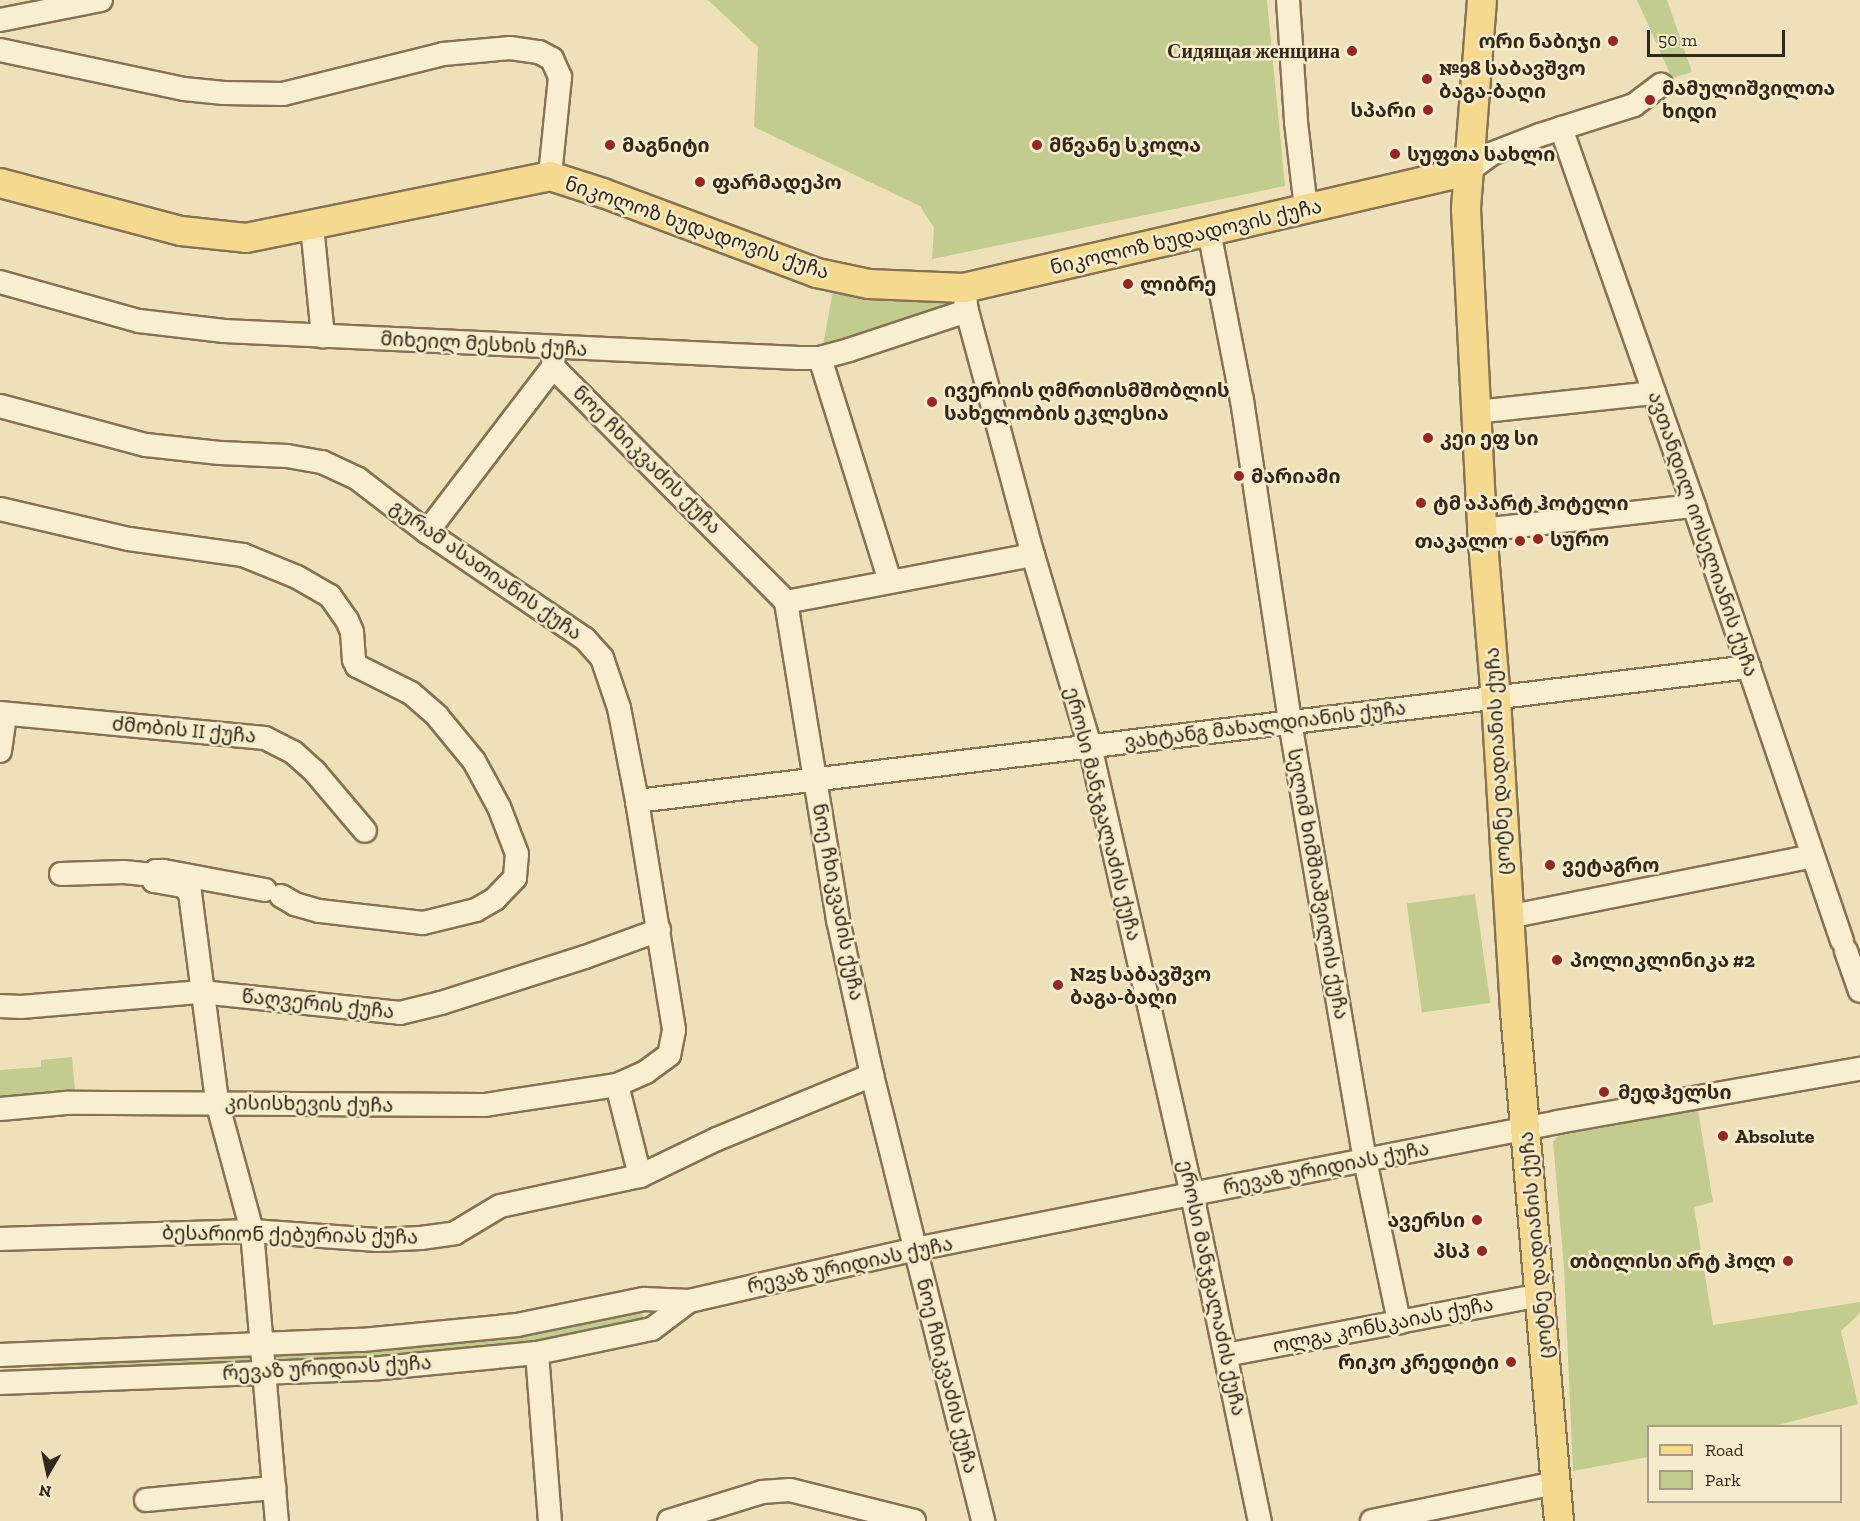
<!DOCTYPE html>
<html>
<head>
<meta charset="utf-8">
<style>
  body { margin:0 }
  #map { position:relative; width:1860px; height:1521px; overflow:hidden; background:#eee1ba; font-family:"Zilla Slab","Noto Sans Georgian",serif }
  div>[style] { position:absolute }
  [style*='--x'] { left:calc(var(--x)*1px); top:calc(var(--y)*1px); width:calc(var(--w)*1px); rotate:calc(var(--a)*1deg) }
  .green>* { inset:0; background:#c2cc8f; transform-origin:0 0 }
  .roads { filter:drop-shadow(2px 0 #857154) drop-shadow(-2px 0 #857154) drop-shadow(0 2px #857154) drop-shadow(0 -2px #857154) }
  .minor>* { height:22px; margin:-11px; padding:0 11px; transform-origin:11px; border-radius:11px; background:#f9eecd }
  .major>* { height:28px; margin:-14px; padding:0 14px; transform-origin:14px; border-radius:14px; background:#f4d98f }
  .dots>* { width:16px; height:16px; translate:-50% -50%; box-sizing:border-box; border:3px solid #f6ebca; border-radius:50% }
  span { translate:-50% -50%; white-space:nowrap; text-align:center; line-height:1.15; -webkit-text-stroke:5px #f6ebca; paint-order:stroke }
  .poi-label { font-size:20px; color:#34281a; font-weight:700 }
  .right { translate:-100% -50%; text-align:right }
  .left { translate:0 -50%; text-align:left }
  .street-label { font-size:20px; color:#34281a }
  .legend { position:absolute; left:1647px; top:1425px; width:195px; height:78px; box-sizing:border-box; background:#f6ebca; border:2px solid #a89d84; margin:0; padding:8px 10px; list-style:none; font-size:18px; color:#34281a }
  .legend li { display:flex; align-items:center; gap:12px; height:30px }
  .legend b { width:30px; border:2px solid #a89d84 }
  .north { position:absolute; left:18px; top:1443px; width:60px; height:60px; -webkit-text-stroke:4px #f6ebca; paint-order:stroke; rotate:189deg; font-size:16px; font-weight:700; line-height:24px; text-align:center; color:#34281a }
  .north::after { content:''; display:block; margin:auto; width:21px; height:27px; background:#34281a; clip-path:polygon(50% 0,100% 100%,50% 72%,0 100%) }
  .scale { position:absolute; left:1647px; top:30px; width:138px; height:27px; box-sizing:border-box; border:3px solid #34281a; border-top:0; padding-left:8px; font-size:18px; line-height:21px; white-space:nowrap; color:#34281a; -webkit-text-stroke:4px #f6ebca; paint-order:stroke }
</style>
</head>
<body>
<div id="map">
  <div class="green">
    <div style="clip-path:polygon(708px 0,1267px 0,1285px 186px,932px 259px,934px 228px,920px 206px,754px 127px,758px 47px)"></div>
    <div style="clip-path:polygon(1637px 0,1667px 0,1692px 72px,1672px 78px)"></div>
    <div style="clip-path:polygon(834px 285px,941px 293px,943px 313px,823px 345px)"></div>
    <div style="left:1475px;top:894px;width:110px;height:69px;rotate:82deg"></div>
    <div style="clip-path:polygon(72px 1057px,75px 1090px,0 1097px,0 1070px,41px 1067px,41px 1060px)"></div>
    <div style="clip-path:polygon(1698px 1110px,1713px 1202px,1694px 1207px,1713px 1325px,1860px 1302px,1860px 1313px,1841px 1331px,1858px 1404px,1774px 1426px,1648px 1426px,1648px 1457px,1573px 1471px,1564px 1267px,1553px 1142px,1558px 1136px)"></div>
    <div style="clip-path:polygon(641px 1306px,645px 1325px,523px 1348px,270px 1366px,269px 1350px)"></div>
    <div style="left:257px;top:1352px;width:15px;height:257px;rotate:86deg"></div>
  </div>
  <div class="roads">
    <div class="minor">
      <div style="--x:1288;--y:0;--w:122;--a:86.2"></div>
      <div style="--x:1296;--y:122;--w:88;--a:83.4"></div>
      <div style="--x:0;--y:20;--w:103;--a:-11.2"></div>
      <div style="--x:0;--y:50;--w:188;--a:12"></div>
      <div style="--x:184;--y:89;--w:40;--a:5.7"></div>
      <div style="--x:224;--y:93;--w:59;--a:1"></div>
      <div style="--x:283;--y:94;--w:165;--a:-14"></div>
      <div style="--x:443;--y:54;--w:67;--a:-5.1"></div>
      <div style="--x:510;--y:48;--w:29;--a:8"></div>
      <div style="--x:539;--y:52;--w:15;--a:28"></div>
      <div style="--x:552;--y:59;--w:20;--a:66"></div>
      <div style="--x:560;--y:77;--w:100;--a:95.8"></div>
      <div style="--x:1561;--y:128;--w:401;--a:70.6"></div>
      <div style="--x:1694;--y:506;--w:459;--a:71.2"></div>
      <div style="--x:1468;--y:171;--w:29;--a:-36"></div>
      <div style="--x:1491;--y:154;--w:53;--a:-21.2"></div>
      <div style="--x:1540;--y:135;--w:99;--a:-17.7"></div>
      <div style="--x:1634;--y:105;--w:34;--a:-37"></div>
      <div style="--x:312;--y:226;--w:111;--a:84.3"></div>
      <div style="--x:1209;--y:231;--w:172;--a:79"></div>
      <div style="--x:1242;--y:400;--w:326;--a:81.5"></div>
      <div style="--x:1290;--y:722;--w:444;--a:80.3"></div>
      <div style="--x:1365;--y:1160;--w:166;--a:78.1"></div>
      <div style="--x:0;--y:282;--w:144;--a:15.7"></div>
      <div style="--x:139;--y:321;--w:86;--a:6.7"></div>
      <div style="--x:224;--y:331;--w:576;--a:2.69"></div>
      <div style="--x:799;--y:358;--w:21;--a:0"></div>
      <div style="--x:820;--y:358;--w:30;--a:-15"></div>
      <div style="--x:849;--y:350;--w:124;--a:-18.3"></div>
      <div style="--x:964;--y:288;--w:23;--a:83"></div>
      <div style="--x:967;--y:311;--w:253;--a:74.9"></div>
      <div style="--x:1033;--y:555;--w:199;--a:73.4"></div>
      <div style="--x:1090;--y:746;--w:459;--a:77.2"></div>
      <div style="--x:1192;--y:1194;--w:334;--a:78.3"></div>
      <div style="--x:820;--y:358;--w:234;--a:72.6"></div>
      <div style="--x:553;--y:367;--w:331;--a:45.2"></div>
      <div style="--x:786;--y:602;--w:322;--a:80.7"></div>
      <div style="--x:838;--y:920;--w:159;--a:77.6"></div>
      <div style="--x:872;--y:1075;--w:460;--a:76"></div>
      <div style="--x:0;--y:406;--w:151;--a:15"></div>
      <div style="--x:146;--y:445;--w:74;--a:6.2"></div>
      <div style="--x:220;--y:453;--w:67;--a:2.6"></div>
      <div style="--x:287;--y:456;--w:36;--a:10"></div>
      <div style="--x:322;--y:462;--w:40;--a:25"></div>
      <div style="--x:358;--y:479;--w:87;--a:37.5"></div>
      <div style="--x:427;--y:532;--w:191;--a:34.1"></div>
      <div style="--x:585;--y:639;--w:25;--a:48"></div>
      <div style="--x:602;--y:658;--w:53;--a:71.2"></div>
      <div style="--x:619;--y:708;--w:95;--a:79"></div>
      <div style="--x:637;--y:801;--w:232;--a:80.8"></div>
      <div style="--x:674;--y:1030;--w:25;--a:101"></div>
      <div style="--x:669;--y:1055;--w:29;--a:144"></div>
      <div style="--x:646;--y:1072;--w:32;--a:156"></div>
      <div style="--x:617;--y:1085;--w:134;--a:171.4"></div>
      <div style="--x:484;--y:1105;--w:418;--a:-179.7"></div>
      <div style="--x:66;--y:1103;--w:66;--a:174.8"></div>
      <div style="--x:1476;--y:412;--w:179;--a:-6.1"></div>
      <div style="--x:0;--y:509;--w:132;--a:13.1"></div>
      <div style="--x:129;--y:539;--w:115;--a:8"></div>
      <div style="--x:243;--y:555;--w:58;--a:22.2"></div>
      <div style="--x:297;--y:577;--w:38;--a:30"></div>
      <div style="--x:330;--y:596;--w:29;--a:55"></div>
      <div style="--x:347;--y:620;--w:13;--a:67"></div>
      <div style="--x:352;--y:632;--w:28;--a:86"></div>
      <div style="--x:354;--y:660;--w:7;--a:63"></div>
      <div style="--x:357;--y:666;--w:60;--a:26.6"></div>
      <div style="--x:411;--y:693;--w:35;--a:41"></div>
      <div style="--x:437;--y:716;--w:58;--a:50.6"></div>
      <div style="--x:474;--y:761;--w:52;--a:61.5"></div>
      <div style="--x:499;--y:807;--w:50;--a:69"></div>
      <div style="--x:517;--y:854;--w:24;--a:95"></div>
      <div style="--x:515;--y:878;--w:29;--a:134"></div>
      <div style="--x:495;--y:899;--w:22;--a:150"></div>
      <div style="--x:476;--y:910;--w:55;--a:166.2"></div>
      <div style="--x:423;--y:923;--w:105;--a:-173.4"></div>
      <div style="--x:319;--y:911;--w:25;--a:-164"></div>
      <div style="--x:295;--y:904;--w:16;--a:-150"></div>
      <div style="--x:1482;--y:530;--w:213;--a:-6.5"></div>
      <div style="--x:427;--y:532;--w:208;--a:-52.6"></div>
      <div style="--x:553;--y:367;--w:15;--a:-86"></div>
      <div style="--x:786;--y:602;--w:251;--a:-10.8"></div>
      <div style="--x:0;--y:713;--w:266;--a:5.4"></div>
      <div style="--x:265;--y:738;--w:31;--a:27"></div>
      <div style="--x:293;--y:752;--w:30;--a:42"></div>
      <div style="--x:315;--y:772;--w:77;--a:49.7"></div>
      <div style="--x:0;--y:751;--w:37;--a:-82"></div>
      <div style="--x:637;--y:801;--w:1120;--a:-6.87"></div>
      <div style="--x:61;--y:874;--w:63;--a:-1.8"></div>
      <div style="--x:124;--y:872;--w:29;--a:6"></div>
      <div style="--x:265;--y:890;--w:104;--a:-169.4"></div>
      <div style="--x:163;--y:871;--w:7;--a:180"></div>
      <div style="--x:156;--y:871;--w:5;--a:127"></div>
      <div style="--x:153;--y:875;--w:6;--a:81"></div>
      <div style="--x:154;--y:881;--w:29;--a:10"></div>
      <div style="--x:183;--y:886;--w:10;--a:45"></div>
      <div style="--x:190;--y:893;--w:211;--a:82.6"></div>
      <div style="--x:217;--y:1102;--w:134;--a:74.8"></div>
      <div style="--x:252;--y:1231;--w:291;--a:85.1"></div>
      <div style="--x:1508;--y:917;--w:310;--a:-11.3"></div>
      <div style="--x:1846;--y:951;--w:42;--a:70.7"></div>
      <div style="--x:0;--y:1006;--w:21;--a:3"></div>
      <div style="--x:21;--y:1007;--w:181;--a:-4.8"></div>
      <div style="--x:201;--y:992;--w:200;--a:6"></div>
      <div style="--x:400;--y:1013;--w:42;--a:-13.7"></div>
      <div style="--x:441;--y:1003;--w:151;--a:-17.7"></div>
      <div style="--x:585;--y:957;--w:79;--a:-20"></div>
      <div style="--x:617;--y:1085;--w:94;--a:75.8"></div>
      <div style="--x:0;--y:1239;--w:252;--a:-1.8"></div>
      <div style="--x:252;--y:1231;--w:126;--a:4.1"></div>
      <div style="--x:378;--y:1240;--w:43;--a:-2.7"></div>
      <div style="--x:421;--y:1238;--w:34;--a:-8"></div>
      <div style="--x:455;--y:1233;--w:52;--a:-31"></div>
      <div style="--x:500;--y:1206;--w:143;--a:-12.1"></div>
      <div style="--x:640;--y:1176;--w:85;--a:-25.7"></div>
      <div style="--x:717;--y:1139;--w:168;--a:-22.4"></div>
      <div style="--x:537;--y:1353;--w:169;--a:85.6"></div>
      <div style="--x:0;--y:1355;--w:362;--a:-2.4"></div>
      <div style="--x:362;--y:1340;--w:156;--a:-5.5"></div>
      <div style="--x:517;--y:1325;--w:130;--a:-11.6"></div>
      <div style="--x:644;--y:1299;--w:45;--a:2.5"></div>
      <div style="--x:689;--y:1301;--w:233;--a:-12.9"></div>
      <div style="--x:916;--y:1249;--w:281;--a:-11.3"></div>
      <div style="--x:1192;--y:1194;--w:373;--a:-11.1"></div>
      <div style="--x:1558;--y:1122;--w:307;--a:-10"></div>
      <div style="--x:1226;--y:1355;--w:320;--a:-10.8"></div>
      <div style="--x:0;--y:1383;--w:371;--a:-2.2"></div>
      <div style="--x:371;--y:1369;--w:167;--a:-5.5"></div>
      <div style="--x:537;--y:1353;--w:117;--a:-11.8"></div>
      <div style="--x:652;--y:1329;--w:46;--a:-37.1"></div>
      <div style="--x:146;--y:1500;--w:129;--a:-5.4"></div>
      <div style="--x:669;--y:1521;--w:97;--a:-17.3"></div>
      <div style="--x:762;--y:1492;--w:28;--a:-4"></div>
      <div style="--x:790;--y:1490;--w:128;--a:14"></div>
      <div style="--x:1372;--y:1521;--w:187;--a:-11.7"></div>
    </div>
    <div class="major">
      <div style="--x:1482;--y:0;--w:210;--a:94.4"></div>
      <div style="--x:1466;--y:209;--w:321;--a:87.1"></div>
      <div style="--x:1482;--y:530;--w:170;--a:85.3"></div>
      <div style="--x:1496;--y:699;--w:314;--a:86.5"></div>
      <div style="--x:1515;--y:1012;--w:511;--a:85.06"></div>
      <div style="--x:0;--y:183;--w:187;--a:14.9"></div>
      <div style="--x:181;--y:231;--w:65;--a:6.1"></div>
      <div style="--x:246;--y:238;--w:310;--a:-11.5"></div>
      <div style="--x:550;--y:176;--w:56;--a:17.8"></div>
      <div style="--x:603;--y:193;--w:228;--a:20.5"></div>
      <div style="--x:817;--y:273;--w:53;--a:11.9"></div>
      <div style="--x:869;--y:284;--w:95;--a:2.4"></div>
      <div style="--x:964;--y:288;--w:517;--a:-13.07"></div>
    </div>
  </div>
  <div class="dots">
    <div style="left:1613px;top:41px;background:#962723"></div>
    <div style="left:1352px;top:51px;background:#962723"></div>
    <div style="left:1427px;top:79px;background:#962723"></div>
    <div style="left:1650px;top:100px;background:#962723"></div>
    <div style="left:1428px;top:110px;background:#962723"></div>
    <div style="left:610px;top:145px;background:#962723"></div>
    <div style="left:1037px;top:145px;background:#962723"></div>
    <div style="left:1395px;top:154px;background:#962723"></div>
    <div style="left:700px;top:182px;background:#962723"></div>
    <div style="left:1128px;top:284px;background:#962723"></div>
    <div style="left:932px;top:402px;background:#962723"></div>
    <div style="left:1428px;top:438px;background:#962723"></div>
    <div style="left:1239px;top:476px;background:#962723"></div>
    <div style="left:1421px;top:503px;background:#962723"></div>
    <div style="left:1538px;top:539px;background:#962723"></div>
    <div style="left:1520px;top:541px;background:#962723"></div>
    <div style="left:1550px;top:865px;background:#962723"></div>
    <div style="left:1557px;top:960px;background:#962723"></div>
    <div style="left:1058px;top:985px;background:#962723"></div>
    <div style="left:1604px;top:1092px;background:#962723"></div>
    <div style="left:1723px;top:1136px;background:#962723"></div>
    <div style="left:1477px;top:1220px;background:#962723"></div>
    <div style="left:1482px;top:1251px;background:#962723"></div>
    <div style="left:1788px;top:1261px;background:#962723"></div>
    <div style="left:1511px;top:1362px;background:#962723"></div>
  </div>
  <div class="poi-label">
    <span class="right" style="left:1601px;top:41px">ორი ნაბიჯი</span>
    <span class="right" style="left:1340px;top:51px">Сидящая женщина</span>
    <span class="left" style="left:1439px;top:80px">№98 საბავშვო<br>ბაგა-ბაღი</span>
    <span class="left" style="left:1662px;top:100px">მამულიშვილთა<br>ხიდი</span>
    <span class="right" style="left:1416px;top:110px">სპარი</span>
    <span class="left" style="left:622px;top:145px">მაგნიტი</span>
    <span class="left" style="left:1049px;top:145px">მწვანე სკოლა</span>
    <span class="left" style="left:1407px;top:154px">სუფთა სახლი</span>
    <span class="left" style="left:712px;top:182px">ფარმადეპო</span>
    <span class="left" style="left:1140px;top:284px">ლიბრე</span>
    <span class="left" style="left:944px;top:402px">ივერიის ღმრთისმშობლის<br>სახელობის ეკლესია</span>
    <span class="left" style="left:1440px;top:438px">კეი ეფ სი</span>
    <span class="left" style="left:1251px;top:476px">მარიამი</span>
    <span class="left" style="left:1433px;top:503px">ტმ აპარტ ჰოტელი</span>
    <span class="left" style="left:1550px;top:539px">სურო</span>
    <span class="right" style="left:1508px;top:541px">თაკალო</span>
    <span class="left" style="left:1562px;top:865px">ვეტაგრო</span>
    <span class="left" style="left:1570px;top:960px">პოლიკლინიკა #2</span>
    <span class="left" style="left:1070px;top:986px">N25 საბავშვო<br>ბაგა-ბაღი</span>
    <span class="left" style="left:1618px;top:1092px">მედჰელსი</span>
    <span class="left" style="left:1735px;top:1136px">Absolute</span>
    <span class="right" style="left:1465px;top:1220px">ავერსი</span>
    <span class="right" style="left:1470px;top:1251px">პსპ</span>
    <span class="right" style="left:1776px;top:1261px">თბილისი არტ ჰოლ</span>
    <span class="right" style="left:1499px;top:1362px">რიკო კრედიტი</span>
  </div>
  <div class="street-label">
    <span style="left:697px;top:228px;rotate:19deg">ნიკოლოზ ხუდადოვის ქუჩა</span>
    <span style="left:1186px;top:237px;rotate:-13deg">ნიკოლოზ ხუდადოვის ქუჩა</span>
    <span style="left:484px;top:344px;rotate:3deg">მიხეილ მესხის ქუჩა</span>
    <span style="left:647px;top:460px;rotate:45deg">ნოე ჩხიკვაძის ქუჩა</span>
    <span style="left:1703px;top:534px;rotate:71deg">ავთანდილ იოსელიანის ქუჩა</span>
    <span style="left:486px;top:570px;rotate:35deg">გურამ ასათიანის ქუჩა</span>
    <span style="left:1265px;top:725px;rotate:-7deg">ვახტანგ მახალდიანის ქუჩა</span>
    <span style="left:184px;top:730px;rotate:5deg">ძმობის II ქუჩა</span>
    <span style="left:1498px;top:761px;rotate:-93deg">ცოტნე დადიანის ქუჩა</span>
    <span style="left:1103px;top:814px;rotate:76deg">ეროსი მანჯგალაძის ქუჩა</span>
    <span style="left:1318px;top:884px;rotate:80deg">სელიმ ხიმშიაშვილის ქუჩა</span>
    <span style="left:838px;top:902px;rotate:79deg">ნოე ჩხიკვაძის ქუჩა</span>
    <span style="left:318px;top:1004px;rotate:6deg">წაღვერის ქუჩა</span>
    <span style="left:309px;top:1104px;rotate:1deg">კისისხევის ქუჩა</span>
    <span style="left:1326px;top:1168px;rotate:-11deg">რევაზ ურიდიას ქუჩა</span>
    <span style="left:290px;top:1235px;rotate:1deg">ბესარიონ ქებურიას ქუჩა</span>
    <span style="left:1536px;top:1245px;rotate:-95deg">ცოტნე დადიანის ქუჩა</span>
    <span style="left:850px;top:1265px;rotate:-12deg">რევაზ ურიდიას ქუჩა</span>
    <span style="left:1212px;top:1288px;rotate:78deg">ეროსი მანჯგალაძის ქუჩა</span>
    <span style="left:1383px;top:1325px;rotate:-11deg">ოლგა კონსკაიას ქუჩა</span>
    <span style="left:327px;top:1368px;rotate:-3deg">რევაზ ურიდიას ქუჩა</span>
    <span style="left:947px;top:1376px;rotate:76deg">ნოე ჩხიკვაძის ქუჩა</span>
  </div>
  <ul class="legend">
  <li><b style="height:8px;background:#f4d98f"></b>Road</li>
  <li><b style="height:16px;background:#c2cc8f"></b>Park</li>
  </ul>
  <div class="north">N</div>
  <div class="scale">50 m</div>
</div>
</body>
</html>
